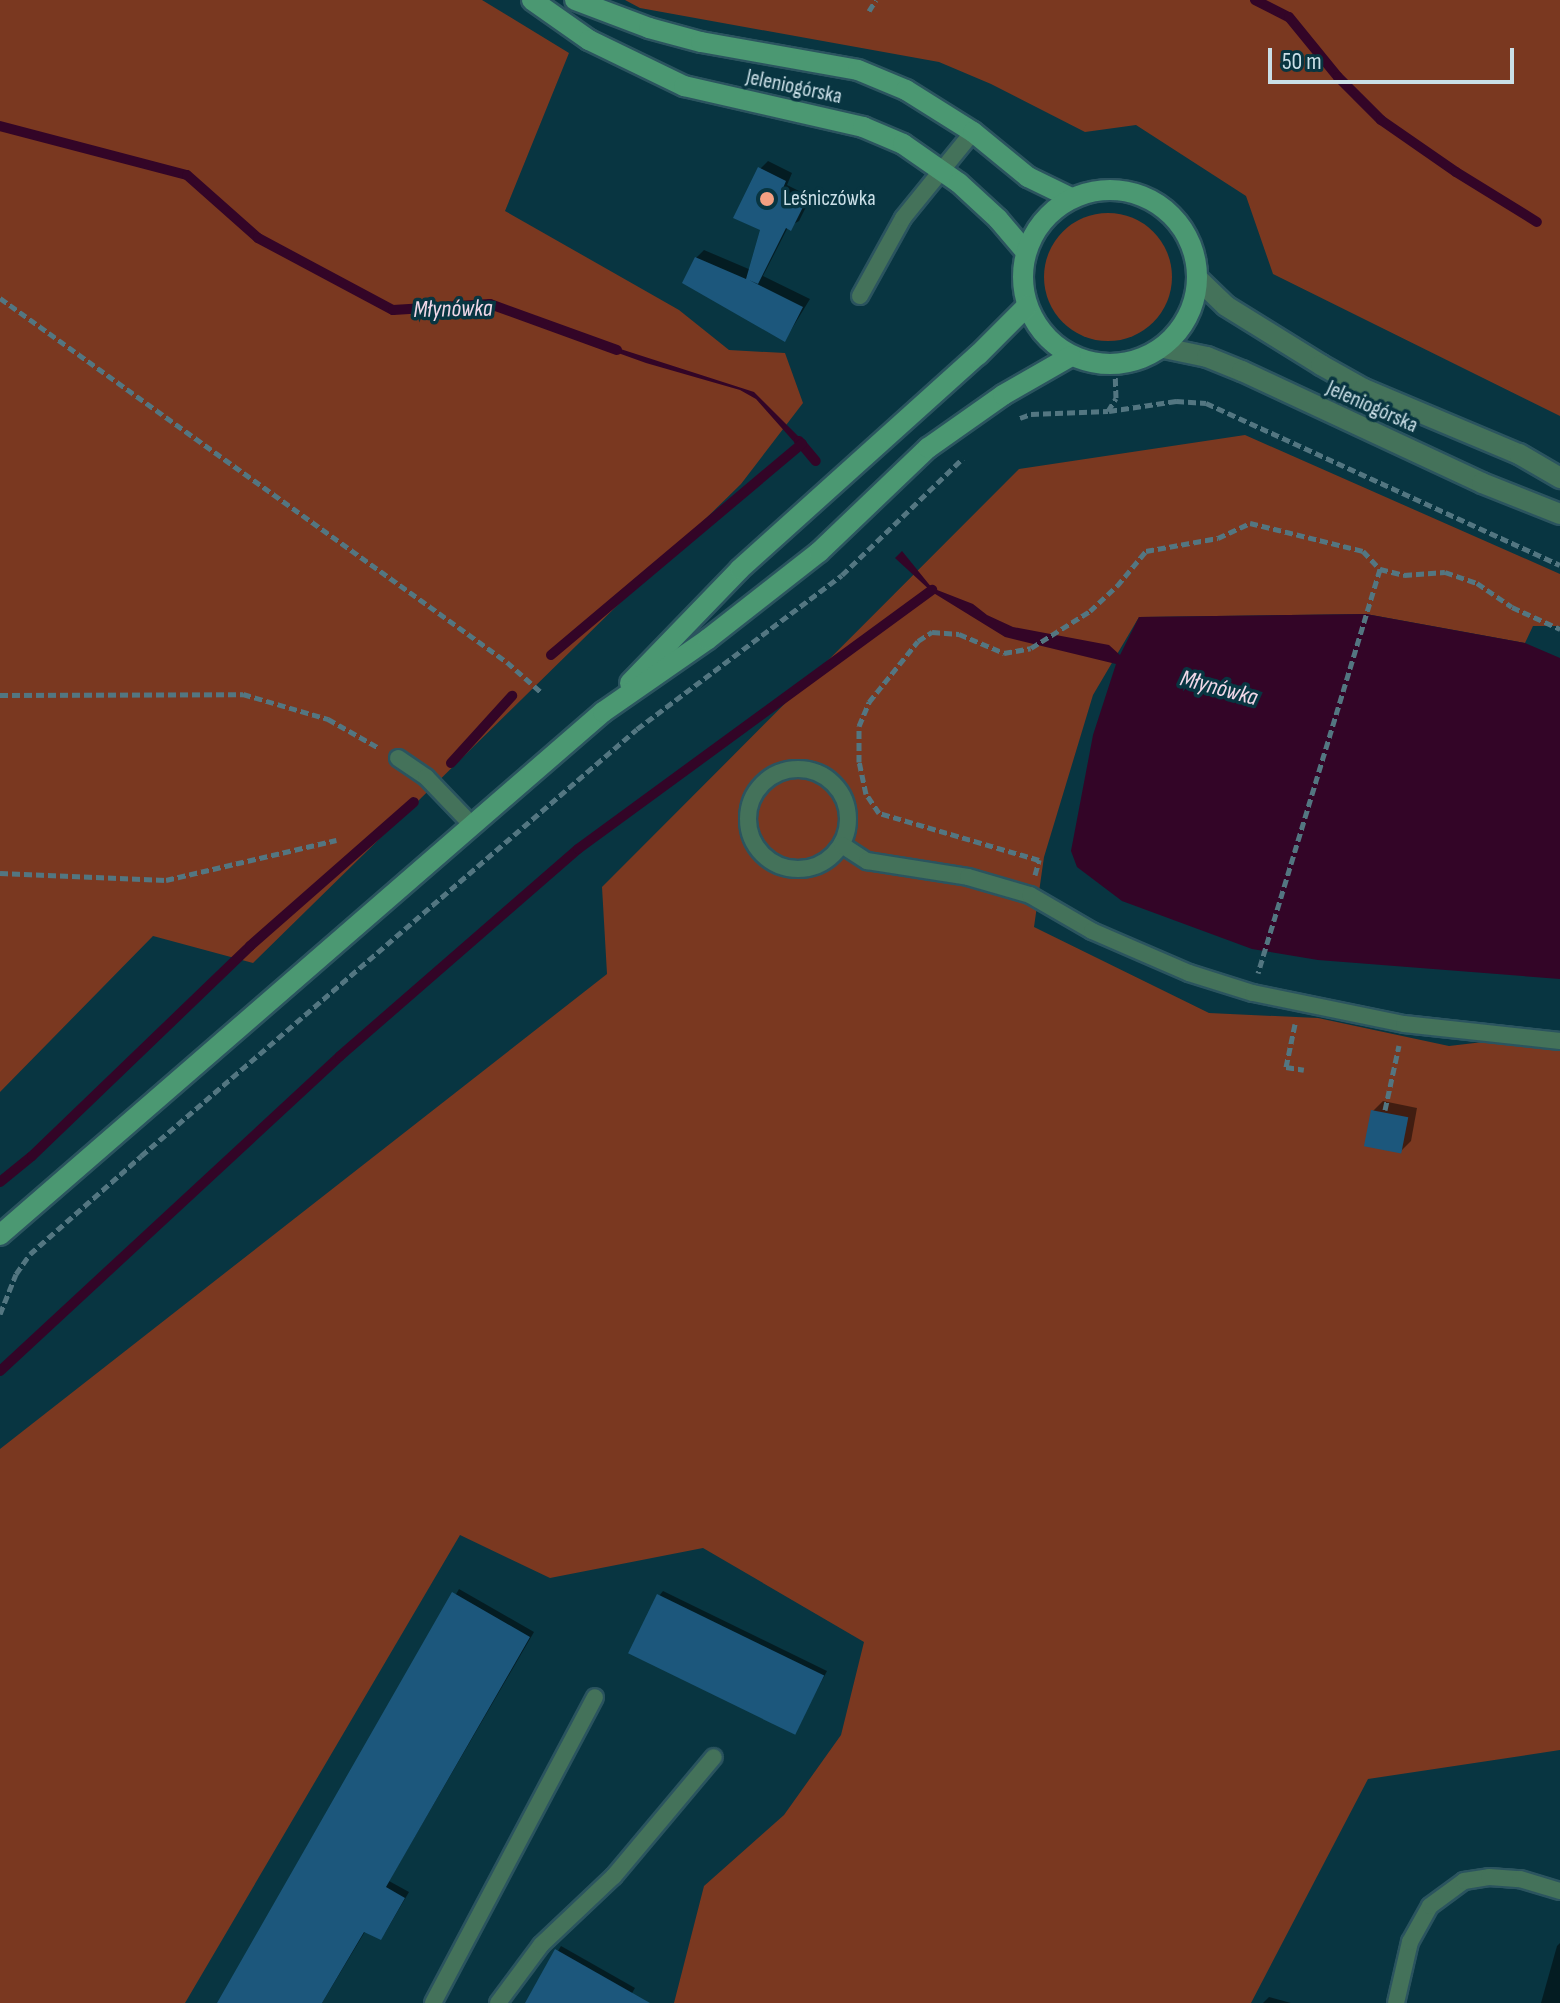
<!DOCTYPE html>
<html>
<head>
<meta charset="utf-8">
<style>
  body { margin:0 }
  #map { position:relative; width:1560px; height:2003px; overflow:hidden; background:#083541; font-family:"Sofia Sans Condensed",sans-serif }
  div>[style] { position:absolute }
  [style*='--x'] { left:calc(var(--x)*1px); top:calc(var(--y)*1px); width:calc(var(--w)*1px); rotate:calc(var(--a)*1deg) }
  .green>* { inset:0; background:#7a3820 }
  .round { border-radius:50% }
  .water>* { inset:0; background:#330527 }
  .shadow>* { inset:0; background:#0007 }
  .stream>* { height:10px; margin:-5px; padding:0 5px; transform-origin:5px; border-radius:5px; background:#330527 }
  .building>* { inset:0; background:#1c577c; transform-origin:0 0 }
  .path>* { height:5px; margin-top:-2.5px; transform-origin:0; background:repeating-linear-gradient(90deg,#537681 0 8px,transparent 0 12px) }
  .roads { filter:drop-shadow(2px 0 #2b545f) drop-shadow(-2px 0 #2b545f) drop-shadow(0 2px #2b545f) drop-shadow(0 -2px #2b545f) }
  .service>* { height:16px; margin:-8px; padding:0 8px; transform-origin:8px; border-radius:8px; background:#44725a }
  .service>.ring { margin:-8px; padding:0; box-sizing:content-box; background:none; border:16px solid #44725a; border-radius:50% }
  .tertiary>* { height:20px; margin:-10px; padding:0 10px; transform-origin:10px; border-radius:10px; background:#44725a }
  .secondary>* { height:20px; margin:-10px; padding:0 10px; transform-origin:10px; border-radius:10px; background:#4b9872 }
  .secondary>.ring { margin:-10px; padding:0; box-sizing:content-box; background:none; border:20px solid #4b9872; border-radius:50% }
  .dots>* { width:22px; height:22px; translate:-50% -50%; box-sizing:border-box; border:4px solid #083541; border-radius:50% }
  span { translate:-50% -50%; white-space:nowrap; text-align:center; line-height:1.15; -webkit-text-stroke:7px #083541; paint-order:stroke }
  .street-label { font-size:22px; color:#cadfe7 }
  .poi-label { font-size:22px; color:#cadfe7 }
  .left { translate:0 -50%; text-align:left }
  .water-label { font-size:24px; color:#f1d8e8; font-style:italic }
  .scale { position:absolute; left:1268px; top:48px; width:246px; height:36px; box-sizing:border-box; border:4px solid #cadfe7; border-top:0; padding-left:10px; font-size:24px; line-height:28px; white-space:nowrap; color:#cadfe7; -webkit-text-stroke:6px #083541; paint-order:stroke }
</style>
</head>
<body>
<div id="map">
  <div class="green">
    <div style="clip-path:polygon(0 0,482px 0,569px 53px,505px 211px,679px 310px,729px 350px,785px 353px,803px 403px,741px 484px,253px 963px,153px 936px,0 1092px)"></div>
    <div style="clip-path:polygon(625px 0,1560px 0,1560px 416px,1273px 274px,1246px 196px,1136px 125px,1085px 132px,991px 84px,939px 62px,640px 8px)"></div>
    <div class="round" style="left:1044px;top:213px;width:128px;height:128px"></div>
    <div style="clip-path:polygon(1245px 435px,1560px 574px,1560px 626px,1533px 626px,1525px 643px,1366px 614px,1139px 617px,1093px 695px,1044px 857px,1034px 927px,1209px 1013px,1318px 1018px,1449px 1046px,1560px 1033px,1560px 1750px,1368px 1779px,1251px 2003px,674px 2003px,704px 1886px,784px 1815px,841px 1735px,864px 1642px,703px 1548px,550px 1578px,460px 1535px,185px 2003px,0 2003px,0 1449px,607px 974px,602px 887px,1019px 469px)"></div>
  </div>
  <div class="water">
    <div style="clip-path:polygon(608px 345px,754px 392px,809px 447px,803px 452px,756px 399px,740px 390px,646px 363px,607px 349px)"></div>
    <div style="clip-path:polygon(902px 551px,932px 588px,973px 604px,987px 615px,1013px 627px,1109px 645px,1120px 655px,1139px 617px,1366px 614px,1525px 643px,1560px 658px,1560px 979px,1318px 960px,1252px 949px,1122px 901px,1077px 867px,1071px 851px,1093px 735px,1116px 664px,1005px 637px,932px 592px,895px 558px)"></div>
  </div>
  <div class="shadow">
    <div style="clip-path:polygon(768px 161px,792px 173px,787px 185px,811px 197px,799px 221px,788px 227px,763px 276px,810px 299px,785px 340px,696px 258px,704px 250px,751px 270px,762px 229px,760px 169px)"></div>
    <div style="clip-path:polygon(1383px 1101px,1417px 1108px,1411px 1141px,1401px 1151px,1373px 1111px)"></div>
    <div style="clip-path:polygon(459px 1589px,534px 1632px,389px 1881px,409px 1892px,385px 1933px,380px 1938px,366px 1930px,322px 2003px,220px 2003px)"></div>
    <div style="clip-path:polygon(663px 1591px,827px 1671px,795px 1732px,659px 1596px)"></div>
    <div style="clip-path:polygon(1560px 1943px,1560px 2003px,1541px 2003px,1557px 1946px)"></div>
    <div style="clip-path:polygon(561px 1946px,635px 1988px,626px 2003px,527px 2003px)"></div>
    <div style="clip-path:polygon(1269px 1997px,1291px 2003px,1263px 2003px)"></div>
  </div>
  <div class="stream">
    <div style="--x:1255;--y:0;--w:38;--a:27"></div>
    <div style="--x:1289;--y:17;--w:77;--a:50.8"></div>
    <div style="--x:1338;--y:77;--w:61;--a:45"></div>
    <div style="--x:1381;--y:120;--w:91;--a:34.7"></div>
    <div style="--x:1456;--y:172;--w:95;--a:31.7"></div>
    <div style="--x:0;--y:126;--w:193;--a:14.7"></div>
    <div style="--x:187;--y:175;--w:95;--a:41.6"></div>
    <div style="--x:258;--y:238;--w:153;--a:28.1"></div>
    <div style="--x:393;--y:310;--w:97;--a:-3.5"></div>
    <div style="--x:490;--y:304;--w:135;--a:19.9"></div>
    <div style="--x:799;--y:441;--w:26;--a:50"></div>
    <div style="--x:551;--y:655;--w:328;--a:-40.1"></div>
    <div style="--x:451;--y:763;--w:91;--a:-47.7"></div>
    <div style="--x:0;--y:1182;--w:41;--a:-39.1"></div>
    <div style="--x:32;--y:1156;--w:303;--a:-43.9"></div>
    <div style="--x:250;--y:946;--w:218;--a:-41.3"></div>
    <div style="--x:0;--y:1371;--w:463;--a:-42.8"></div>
    <div style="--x:340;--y:1056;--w:315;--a:-41"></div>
    <div style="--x:578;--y:849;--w:439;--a:-36.2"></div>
  </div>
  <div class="building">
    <div style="clip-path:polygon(758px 167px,786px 181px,781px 193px,804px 205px,791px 231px,786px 228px,758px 284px,749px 280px,803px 307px,785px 342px,682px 283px,695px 257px,746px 279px,760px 230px,733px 218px)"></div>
    <div style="left:1371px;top:1110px;width:38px;height:37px;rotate:11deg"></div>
    <div style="clip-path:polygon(452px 1592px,530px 1637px,386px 1887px,405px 1898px,381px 1940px,364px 1932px,322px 2003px,217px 2003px)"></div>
    <div style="left:657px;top:1594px;width:186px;height:66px;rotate:26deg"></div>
    <div style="clip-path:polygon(555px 1949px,650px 2003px,525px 2003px)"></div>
  </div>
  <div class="path">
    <div style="--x:869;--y:11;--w:13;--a:-58"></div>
    <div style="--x:0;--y:298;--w:624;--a:35.68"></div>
    <div style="--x:507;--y:662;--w:47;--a:41.5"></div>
    <div style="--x:1109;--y:411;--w:68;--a:-8.5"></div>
    <div style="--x:1176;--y:401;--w:30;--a:4"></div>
    <div style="--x:1206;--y:403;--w:389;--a:24.6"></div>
    <div style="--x:1020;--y:418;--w:12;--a:-20"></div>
    <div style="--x:1031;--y:414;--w:77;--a:-2.2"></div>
    <div style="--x:1108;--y:411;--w:15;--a:-58"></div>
    <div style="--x:1116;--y:398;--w:33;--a:-92"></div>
    <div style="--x:1380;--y:569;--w:25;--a:14"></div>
    <div style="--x:1404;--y:575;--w:41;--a:-4.2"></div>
    <div style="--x:1445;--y:572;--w:34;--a:19"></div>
    <div style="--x:1477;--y:583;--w:42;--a:34.4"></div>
    <div style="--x:1512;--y:607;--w:53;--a:24.6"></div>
    <div style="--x:0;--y:695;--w:243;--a:-0.2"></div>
    <div style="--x:243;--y:694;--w:89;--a:16.4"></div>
    <div style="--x:328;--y:719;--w:59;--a:29.6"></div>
    <div style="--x:0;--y:873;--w:166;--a:2.4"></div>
    <div style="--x:166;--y:880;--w:175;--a:-13.2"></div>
    <div style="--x:1035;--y:875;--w:16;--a:-75"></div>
    <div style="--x:1039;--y:860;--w:167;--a:-163.6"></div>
    <div style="--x:879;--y:813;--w:23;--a:-124"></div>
    <div style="--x:866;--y:794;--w:33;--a:-102"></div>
    <div style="--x:859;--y:762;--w:36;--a:-90"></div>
    <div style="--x:859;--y:726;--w:26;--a:-67"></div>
    <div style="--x:869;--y:702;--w:78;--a:-51.2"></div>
    <div style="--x:918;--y:641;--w:17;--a:-33"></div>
    <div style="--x:932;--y:632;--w:27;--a:4"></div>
    <div style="--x:959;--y:634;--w:49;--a:22.9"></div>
    <div style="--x:1004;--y:653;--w:27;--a:-10"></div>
    <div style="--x:1031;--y:648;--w:70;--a:-32.1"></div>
    <div style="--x:1090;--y:611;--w:37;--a:-43"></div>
    <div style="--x:1117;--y:586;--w:45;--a:-50.4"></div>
    <div style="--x:1146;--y:551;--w:73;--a:-10.2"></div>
    <div style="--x:1218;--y:538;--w:35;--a:-25"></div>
    <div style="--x:1250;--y:523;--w:116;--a:13.9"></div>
    <div style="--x:1363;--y:551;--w:25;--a:47"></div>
    <div style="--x:1380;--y:569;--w:422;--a:106.8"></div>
    <div style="--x:1295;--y:1024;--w:44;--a:101.8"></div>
    <div style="--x:1286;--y:1067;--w:18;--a:9"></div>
    <div style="--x:1385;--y:1110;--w:66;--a:-77.8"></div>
    <div style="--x:0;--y:1314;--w:43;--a:-68.2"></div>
    <div style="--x:16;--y:1274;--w:24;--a:-55"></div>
    <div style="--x:30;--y:1254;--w:148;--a:-41.4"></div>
    <div style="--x:141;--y:1156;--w:654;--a:-40.72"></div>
    <div style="--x:637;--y:729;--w:256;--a:-36.9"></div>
    <div style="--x:842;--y:575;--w:168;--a:-44"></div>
  </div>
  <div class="roads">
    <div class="service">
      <div style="--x:860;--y:296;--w:89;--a:-61.1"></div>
      <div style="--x:903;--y:218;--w:111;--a:-50.9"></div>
      <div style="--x:398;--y:758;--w:34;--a:34"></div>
      <div style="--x:426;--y:777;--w:65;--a:46.2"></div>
      <div class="ring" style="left:748px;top:769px;width:84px;height:84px"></div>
      <div style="--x:842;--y:845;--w:30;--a:33"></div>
      <div style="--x:867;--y:861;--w:102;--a:9"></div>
      <div style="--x:968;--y:877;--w:65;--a:16.2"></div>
      <div style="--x:1030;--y:895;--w:72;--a:30.1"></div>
      <div style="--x:1092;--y:931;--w:106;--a:23.4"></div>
      <div style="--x:1189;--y:973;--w:67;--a:17.4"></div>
      <div style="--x:1253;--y:993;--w:154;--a:11.6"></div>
      <div style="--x:1404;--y:1024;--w:157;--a:6.2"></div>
      <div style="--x:433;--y:2003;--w:346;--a:-62.1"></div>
      <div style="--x:498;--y:2003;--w:72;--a:-53.4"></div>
      <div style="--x:541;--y:1945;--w:100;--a:-43.4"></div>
      <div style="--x:614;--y:1876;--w:155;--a:-50"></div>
      <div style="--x:1396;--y:2003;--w:63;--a:-77.1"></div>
      <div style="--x:1410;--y:1942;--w:41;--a:-60.9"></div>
      <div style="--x:1430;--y:1906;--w:42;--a:-36.3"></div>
      <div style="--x:1464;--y:1881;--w:25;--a:-9"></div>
      <div style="--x:1489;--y:1877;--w:31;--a:4"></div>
      <div style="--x:1520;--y:1879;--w:42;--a:16.7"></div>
    </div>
    <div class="tertiary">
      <div style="--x:1197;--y:278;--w:40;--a:44"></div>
      <div style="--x:1226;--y:306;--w:112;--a:31.8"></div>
      <div style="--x:1321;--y:365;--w:49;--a:29.2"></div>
      <div style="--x:1364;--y:389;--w:168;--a:22.8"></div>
      <div style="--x:1519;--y:454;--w:48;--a:30.3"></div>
      <div style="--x:1164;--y:348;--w:44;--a:11.8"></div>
      <div style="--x:1207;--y:357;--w:38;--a:22"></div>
      <div style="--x:1242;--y:371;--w:265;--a:25"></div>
      <div style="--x:1482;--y:483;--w:84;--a:21.7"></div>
    </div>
    <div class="secondary">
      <div style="--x:532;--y:0;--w:70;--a:35.1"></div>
      <div style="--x:589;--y:40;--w:106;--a:25.8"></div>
      <div style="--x:684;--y:86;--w:184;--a:12.9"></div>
      <div style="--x:863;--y:127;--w:43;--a:23"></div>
      <div style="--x:903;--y:144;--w:68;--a:34.9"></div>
      <div style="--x:959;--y:183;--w:53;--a:42.7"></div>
      <div style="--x:998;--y:219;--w:43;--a:49.7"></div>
      <div style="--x:575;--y:0;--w:79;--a:20.7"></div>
      <div style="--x:649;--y:28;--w:54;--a:15.1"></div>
      <div style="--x:701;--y:42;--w:159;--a:10.1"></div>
      <div style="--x:858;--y:70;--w:52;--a:22.6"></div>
      <div style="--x:906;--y:90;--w:79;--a:32.1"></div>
      <div style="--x:973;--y:132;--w:71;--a:39.3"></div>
      <div style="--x:1028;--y:177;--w:48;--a:26"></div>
      <div class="ring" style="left:1023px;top:190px;width:154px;height:154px"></div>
      <div style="--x:630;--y:683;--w:158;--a:-46"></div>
      <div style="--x:740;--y:569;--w:320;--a:-42"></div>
      <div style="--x:978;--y:355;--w:69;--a:-45"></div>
      <div style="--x:0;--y:1235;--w:798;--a:-40.94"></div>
      <div style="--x:603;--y:712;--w:128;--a:-34.8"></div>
      <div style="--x:708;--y:639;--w:141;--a:-38.1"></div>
      <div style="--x:819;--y:552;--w:151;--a:-43.7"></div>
      <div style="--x:928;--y:448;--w:92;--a:-35.2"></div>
      <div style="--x:1003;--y:395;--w:78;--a:-29.8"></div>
    </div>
  </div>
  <div class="dots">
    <div style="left:767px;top:199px;background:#f3a082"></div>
  </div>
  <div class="street-label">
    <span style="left:794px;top:87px;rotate:12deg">Jeleniogórska</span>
    <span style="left:1372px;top:407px;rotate:24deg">Jeleniogórska</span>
  </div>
  <div class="poi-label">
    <span class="left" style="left:783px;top:199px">Leśniczówka</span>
  </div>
  <div class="water-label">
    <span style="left:453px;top:309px;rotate:-1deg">Młynówka</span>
    <span style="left:1219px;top:688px;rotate:15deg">Młynówka</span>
  </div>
  <div class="scale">50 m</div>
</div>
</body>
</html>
